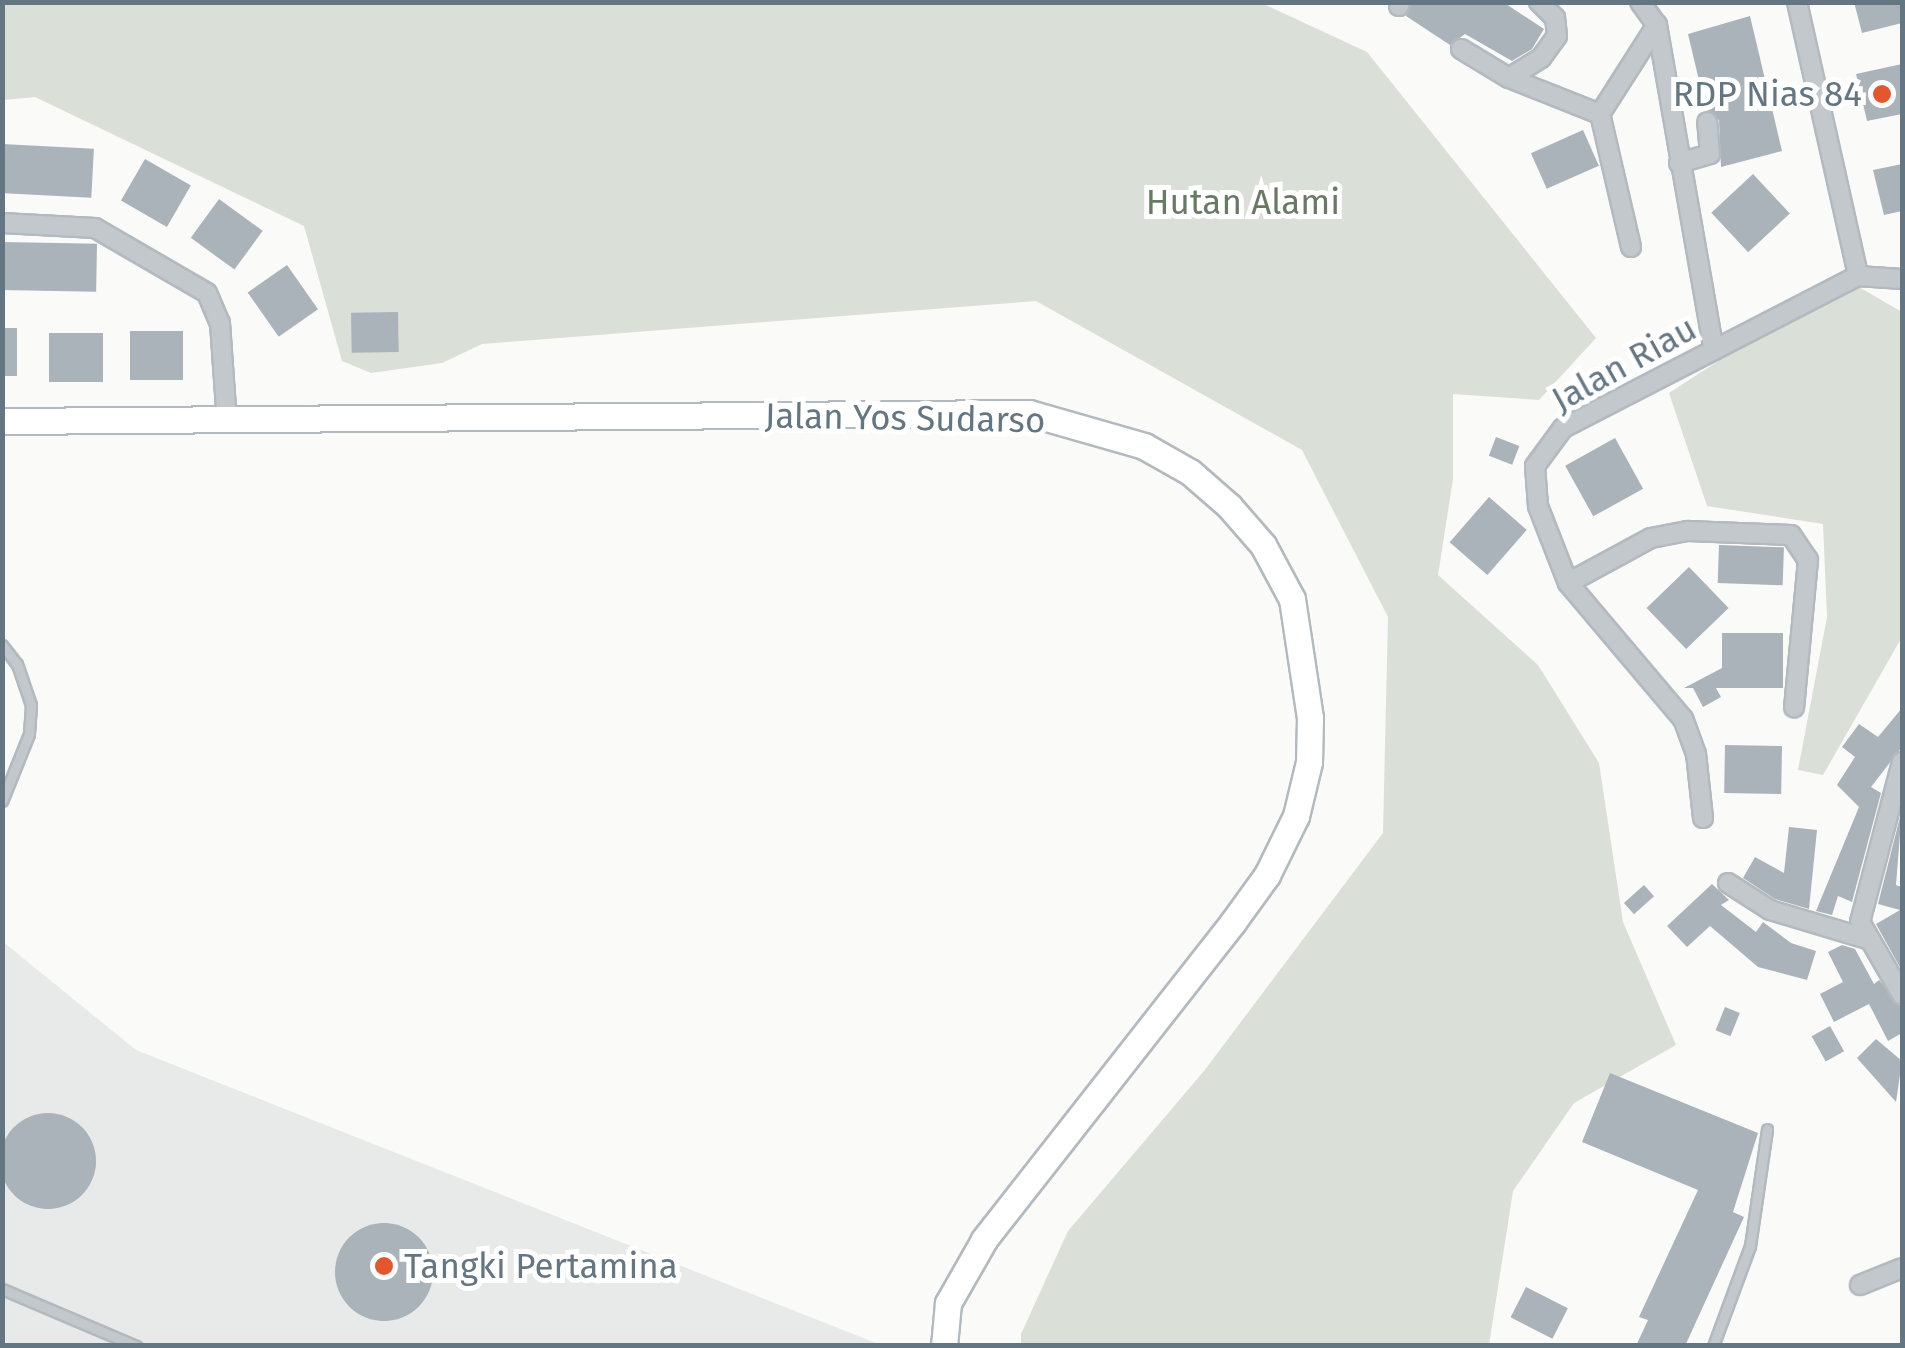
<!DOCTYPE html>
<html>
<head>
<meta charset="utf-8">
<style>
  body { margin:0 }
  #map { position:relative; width:1905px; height:1348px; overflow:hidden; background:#fafaf8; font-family:"Fira Sans",sans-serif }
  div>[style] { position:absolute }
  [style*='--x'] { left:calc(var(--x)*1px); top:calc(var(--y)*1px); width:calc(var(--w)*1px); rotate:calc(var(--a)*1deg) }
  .built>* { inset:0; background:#e8e9e9 }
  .green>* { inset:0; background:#dadfd7 }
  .building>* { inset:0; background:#aab3b9; transform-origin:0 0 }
  .round { border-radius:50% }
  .roads { filter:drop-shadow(2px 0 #b3babf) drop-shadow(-2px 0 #b3babf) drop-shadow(0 2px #b3babf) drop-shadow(0 -2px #b3babf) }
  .lane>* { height:9px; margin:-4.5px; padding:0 4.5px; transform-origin:4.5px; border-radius:4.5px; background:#c3c8cc }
  .street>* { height:18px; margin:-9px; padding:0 9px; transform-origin:9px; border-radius:9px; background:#c3c8cc }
  .secondary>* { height:25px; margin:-12.5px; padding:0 12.5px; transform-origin:12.5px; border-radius:12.5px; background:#fff }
  .dots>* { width:28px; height:28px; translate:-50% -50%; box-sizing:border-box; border:5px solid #fff; border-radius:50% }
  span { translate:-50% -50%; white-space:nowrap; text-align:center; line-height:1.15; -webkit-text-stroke:10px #fff; paint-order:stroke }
  .poi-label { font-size:35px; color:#657683 }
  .right { translate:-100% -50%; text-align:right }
  .left { translate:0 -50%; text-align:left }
  .park-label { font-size:35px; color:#687a64 }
  .street-label { font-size:35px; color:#657683 }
  .frame { position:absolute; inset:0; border:5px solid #657683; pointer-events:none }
</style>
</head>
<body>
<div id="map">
  <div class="built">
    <div style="clip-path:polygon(2px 941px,136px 1050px,881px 1345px,3px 1345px)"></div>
  </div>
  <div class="green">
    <div style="clip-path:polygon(3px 2px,1259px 2px,1367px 52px,1596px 338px,1539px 400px,1453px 394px,1453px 479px,1438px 575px,1538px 665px,1599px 763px,1623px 922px,1676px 1045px,1574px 1103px,1513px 1191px,1489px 1345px,1021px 1345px,1021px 1334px,1068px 1231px,1204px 1071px,1383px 833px,1388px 617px,1302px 450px,1036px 301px,482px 344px,442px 363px,371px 373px,342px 361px,304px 226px,35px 97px,3px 100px)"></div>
    <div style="clip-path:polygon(1845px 279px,1902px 312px,1902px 637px,1823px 775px,1798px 770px,1827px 617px,1823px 524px,1707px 506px,1669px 393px)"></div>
  </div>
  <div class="building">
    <div style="clip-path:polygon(1412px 2px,1503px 2px,1544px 29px,1532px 49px,1512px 61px,1465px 34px,1450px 45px,1406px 16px)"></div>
    <div style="clip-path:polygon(1854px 2px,1902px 2px,1902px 23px,1862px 33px)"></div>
    <div style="clip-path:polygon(1750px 16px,1782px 151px,1721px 167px,1719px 120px,1706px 110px,1688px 34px)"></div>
    <div style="clip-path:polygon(1902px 64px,1902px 114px,1867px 121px,1856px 74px)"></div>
    <div style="left:1583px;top:130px;width:39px;height:57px;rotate:66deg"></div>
    <div style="left:2px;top:144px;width:92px;height:49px;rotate:3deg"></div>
    <div style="left:145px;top:159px;width:53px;height:48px;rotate:30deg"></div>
    <div style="clip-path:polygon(1902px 164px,1902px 211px,1884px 215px,1873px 170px)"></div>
    <div style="left:1753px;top:174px;width:54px;height:57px;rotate:47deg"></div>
    <div style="left:219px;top:199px;width:54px;height:48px;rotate:36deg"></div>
    <div style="left:2px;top:242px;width:95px;height:48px;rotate:1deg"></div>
    <div style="left:287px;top:265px;width:54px;height:48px;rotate:55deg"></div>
    <div style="left:398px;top:312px;width:40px;height:47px;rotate:89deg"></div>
    <div style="left:2px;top:328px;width:15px;height:48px"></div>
    <div style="left:130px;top:331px;width:53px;height:49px"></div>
    <div style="left:49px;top:333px;width:54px;height:49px"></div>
    <div style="left:1496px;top:437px;width:25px;height:20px;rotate:21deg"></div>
    <div style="left:1615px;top:438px;width:58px;height:57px;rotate:61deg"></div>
    <div style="left:1489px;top:497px;width:50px;height:60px;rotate:41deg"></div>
    <div style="left:1719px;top:545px;width:65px;height:38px;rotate:2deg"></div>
    <div style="left:1689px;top:567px;width:57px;height:59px;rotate:46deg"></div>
    <div style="clip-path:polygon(1722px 633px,1783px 633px,1783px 688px,1716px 688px,1721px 697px,1703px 707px,1693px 688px,1684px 688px,1722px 668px)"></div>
    <div style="clip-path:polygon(1902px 708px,1902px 747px,1871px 787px,1881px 793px,1852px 902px,1838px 896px,1832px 915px,1816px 911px,1859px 807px,1837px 785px,1855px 757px,1842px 747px,1859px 724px,1878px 737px)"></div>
    <div style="left:1725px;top:745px;width:57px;height:48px;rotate:1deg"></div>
    <div style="clip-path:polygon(1902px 809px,1896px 885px,1902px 887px,1902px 971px,1876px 924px,1900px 910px,1878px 904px)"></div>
    <div style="clip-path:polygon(1789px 827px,1817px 830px,1809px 909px,1775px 899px,1743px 878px,1755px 857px,1784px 873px)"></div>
    <div style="clip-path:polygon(1712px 884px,1729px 900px,1721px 905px,1756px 932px,1763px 922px,1791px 943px,1816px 951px,1807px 980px,1758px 967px,1710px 926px,1687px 947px,1667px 926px)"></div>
    <div style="left:1644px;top:885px;width:15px;height:27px;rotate:48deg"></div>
    <div style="clip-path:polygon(1842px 945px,1855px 949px,1874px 984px,1879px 980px,1902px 1007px,1902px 1033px,1888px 1041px,1869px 1004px,1834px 1022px,1820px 994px,1843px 982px,1828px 952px)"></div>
    <div style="left:1725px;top:1007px;width:16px;height:25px;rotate:22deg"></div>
    <div style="left:1830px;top:1026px;width:29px;height:21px;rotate:61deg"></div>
    <div style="clip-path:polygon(1876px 1039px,1902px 1061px,1896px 1102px,1857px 1058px)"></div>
    <div style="clip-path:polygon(1610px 1073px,1758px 1133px,1733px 1212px,1744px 1217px,1685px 1346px,1636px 1346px,1648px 1320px,1639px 1317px,1698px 1190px,1582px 1142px)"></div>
    <div class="round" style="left:0;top:1113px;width:96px;height:96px"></div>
    <div class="round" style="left:335px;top:1223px;width:98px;height:98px"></div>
    <div style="left:1526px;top:1287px;width:47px;height:34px;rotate:27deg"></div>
  </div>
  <div class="roads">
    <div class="lane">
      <div style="--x:2;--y:645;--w:24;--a:52"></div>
      <div style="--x:17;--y:664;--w:43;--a:71.1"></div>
      <div style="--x:31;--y:705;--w:29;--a:94"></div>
      <div style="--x:29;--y:734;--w:72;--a:111.9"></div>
      <div style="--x:2;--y:1289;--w:146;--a:23"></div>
      <div style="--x:1713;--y:1346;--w:107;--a:-69.7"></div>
      <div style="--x:1750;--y:1246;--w:118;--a:-81.7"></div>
    </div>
    <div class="street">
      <div style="--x:1640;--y:2;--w:29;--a:54"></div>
      <div style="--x:1657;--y:25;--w:330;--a:80.1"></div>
      <div style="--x:1797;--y:2;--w:281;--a:77.4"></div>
      <div style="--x:1399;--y:6;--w:4;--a:-76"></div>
      <div style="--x:1461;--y:49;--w:56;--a:31.1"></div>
      <div style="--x:1509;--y:78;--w:98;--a:21.6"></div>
      <div style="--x:1509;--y:78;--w:38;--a:-32"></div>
      <div style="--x:1541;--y:58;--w:27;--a:-54"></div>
      <div style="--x:1557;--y:36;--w:18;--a:-96"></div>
      <div style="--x:1555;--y:18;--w:23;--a:-135"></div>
      <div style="--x:1679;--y:163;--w:32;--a:-16"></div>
      <div style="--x:1710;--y:154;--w:32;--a:-95"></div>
      <div style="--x:2;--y:223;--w:93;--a:3.1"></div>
      <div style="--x:95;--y:228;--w:129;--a:30.1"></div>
      <div style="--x:207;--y:293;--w:33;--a:67"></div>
      <div style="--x:220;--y:323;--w:100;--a:86"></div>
      <div style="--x:1631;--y:247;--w:137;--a:-103.1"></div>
      <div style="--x:1600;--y:114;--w:106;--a:-57.4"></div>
      <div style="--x:1568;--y:583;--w:94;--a:-28.5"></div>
      <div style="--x:1651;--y:538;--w:38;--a:-11"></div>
      <div style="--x:1688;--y:531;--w:103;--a:2.2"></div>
      <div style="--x:1791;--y:535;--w:30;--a:56"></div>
      <div style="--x:1808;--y:560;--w:148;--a:95.4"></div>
      <div style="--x:1902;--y:762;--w:165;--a:104.7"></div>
      <div style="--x:1860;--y:922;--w:84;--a:60.1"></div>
      <div style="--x:1703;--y:818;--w:64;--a:-96.2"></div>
      <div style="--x:1696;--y:754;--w:37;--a:-110"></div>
      <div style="--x:1683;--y:719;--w:178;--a:-130.2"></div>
      <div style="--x:1568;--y:583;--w:83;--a:-111.3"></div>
      <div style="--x:1538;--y:506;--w:40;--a:-94.3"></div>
      <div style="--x:1535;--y:466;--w:47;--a:-53.6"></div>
      <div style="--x:1563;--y:428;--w:332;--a:-27.3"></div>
      <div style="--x:1858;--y:276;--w:44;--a:3.9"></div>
      <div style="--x:1728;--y:883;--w:50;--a:32.7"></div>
      <div style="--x:1770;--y:910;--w:101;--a:16.6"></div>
      <div style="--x:1860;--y:1285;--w:45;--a:-22"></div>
    </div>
    <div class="secondary">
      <div style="--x:2;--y:421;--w:1027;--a:-0.45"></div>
      <div style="--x:1029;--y:413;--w:120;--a:16"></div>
      <div style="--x:1144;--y:446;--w:53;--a:29.5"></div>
      <div style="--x:1190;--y:472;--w:52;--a:41.1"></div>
      <div style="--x:1229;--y:506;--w:52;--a:48.9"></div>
      <div style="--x:1263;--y:545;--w:61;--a:61.8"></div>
      <div style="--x:1292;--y:599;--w:120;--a:81.4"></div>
      <div style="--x:1310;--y:718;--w:44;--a:91.3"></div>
      <div style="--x:1309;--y:762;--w:56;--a:103.5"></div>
      <div style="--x:1296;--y:816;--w:66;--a:116.2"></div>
      <div style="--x:1267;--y:875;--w:58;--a:125.9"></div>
      <div style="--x:1233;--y:922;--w:404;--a:128.1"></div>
      <div style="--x:984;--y:1240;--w:73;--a:119.7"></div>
      <div style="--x:948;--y:1303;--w:43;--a:95.3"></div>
    </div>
  </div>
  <div class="dots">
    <div style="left:1882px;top:94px;background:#e4572e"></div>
    <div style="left:384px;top:1266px;background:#e4572e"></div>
  </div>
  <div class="poi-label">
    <span class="right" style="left:1862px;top:94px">RDP Nias 84</span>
    <span class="left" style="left:404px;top:1266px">Tangki Pertamina</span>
  </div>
  <div class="park-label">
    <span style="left:1243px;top:202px">Hutan Alami</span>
  </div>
  <div class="street-label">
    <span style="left:1624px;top:364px;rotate:-29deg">Jalan Riau</span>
    <span style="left:905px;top:418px;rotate:1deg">Jalan Yos Sudarso</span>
  </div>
  <div class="frame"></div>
</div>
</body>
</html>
